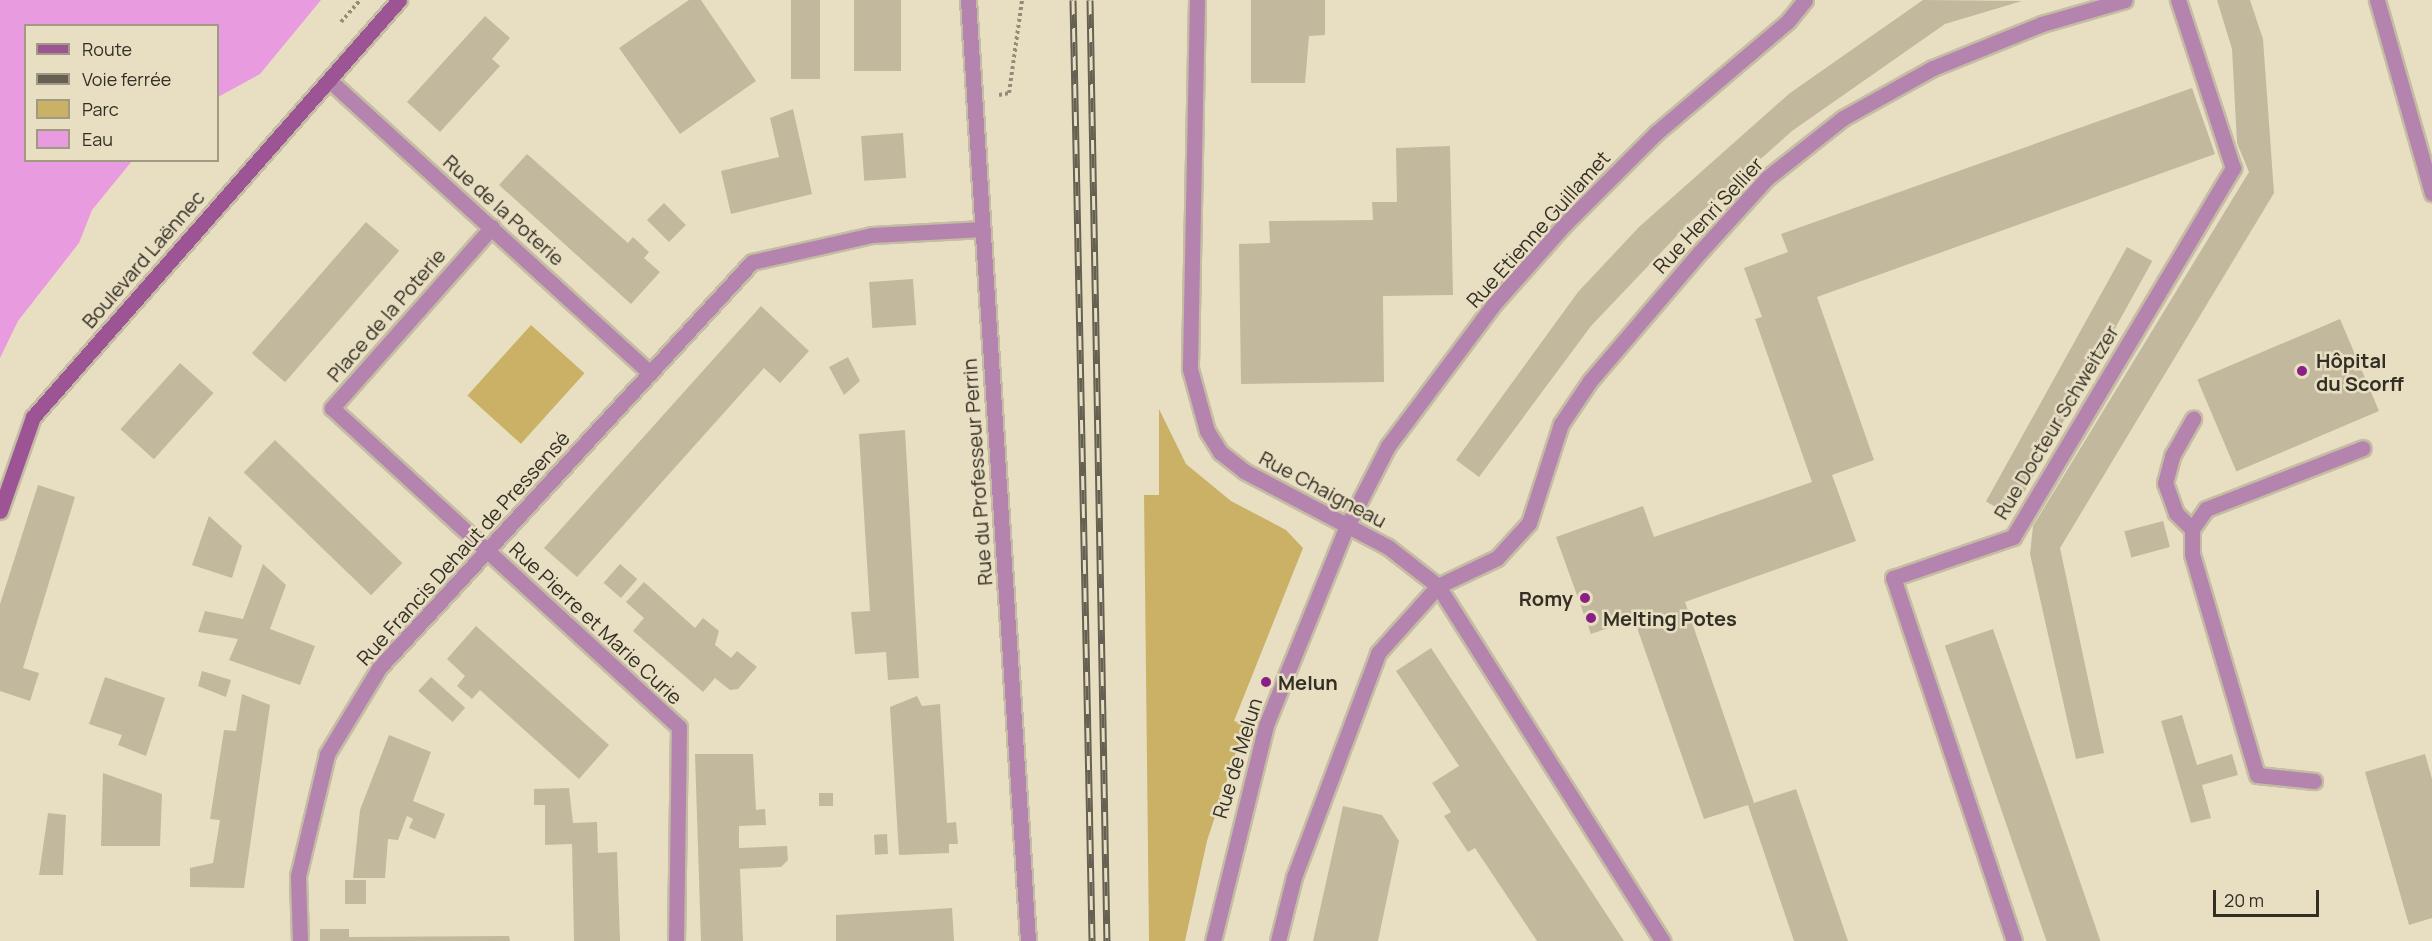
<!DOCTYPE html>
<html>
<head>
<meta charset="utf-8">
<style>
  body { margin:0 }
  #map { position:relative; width:2432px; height:941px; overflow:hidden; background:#e8dfc3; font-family:Manrope,sans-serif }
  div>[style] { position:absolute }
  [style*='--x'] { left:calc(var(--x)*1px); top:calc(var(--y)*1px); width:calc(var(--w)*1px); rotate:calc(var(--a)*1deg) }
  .green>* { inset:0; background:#cab166; transform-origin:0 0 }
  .water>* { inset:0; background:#e99be0 }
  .building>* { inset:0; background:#c1b89e; transform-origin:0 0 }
  .path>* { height:4px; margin-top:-2px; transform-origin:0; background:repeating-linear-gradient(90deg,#938c79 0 3px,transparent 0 6px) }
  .roads { filter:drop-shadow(2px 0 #c4bca3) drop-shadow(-2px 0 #c4bca3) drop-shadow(0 2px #c4bca3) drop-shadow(0 -2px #c4bca3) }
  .service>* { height:15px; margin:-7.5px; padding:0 7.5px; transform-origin:7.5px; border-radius:7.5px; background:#b483ae }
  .minor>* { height:15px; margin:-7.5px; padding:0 7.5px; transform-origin:7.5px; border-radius:7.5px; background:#b483ae }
  .secondary>* { height:15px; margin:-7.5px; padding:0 7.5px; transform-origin:7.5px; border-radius:7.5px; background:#9c5495 }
  .rail>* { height:7px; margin-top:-3.5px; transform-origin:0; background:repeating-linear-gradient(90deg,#e8dfc3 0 14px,#656051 0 28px); box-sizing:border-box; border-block:2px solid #656051 }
  .dots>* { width:16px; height:16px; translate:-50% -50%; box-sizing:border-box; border:3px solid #e8dfc3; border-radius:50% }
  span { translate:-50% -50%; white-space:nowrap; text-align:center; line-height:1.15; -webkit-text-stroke:5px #e8dfc3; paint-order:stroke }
  .street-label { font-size:20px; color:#332f25 }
  .poi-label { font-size:20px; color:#332f25; font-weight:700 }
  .left { translate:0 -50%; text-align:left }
  .right { translate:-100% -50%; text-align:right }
  .legend { position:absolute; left:24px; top:24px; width:195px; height:138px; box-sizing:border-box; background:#e8dfc3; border:2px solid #a09984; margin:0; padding:8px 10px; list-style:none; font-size:18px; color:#332f25 }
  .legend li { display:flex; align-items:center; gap:12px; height:30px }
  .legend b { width:30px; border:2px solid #a09984 }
  .scale { position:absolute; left:2213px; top:890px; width:106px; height:27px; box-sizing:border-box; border:3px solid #332f25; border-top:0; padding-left:8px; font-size:18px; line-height:21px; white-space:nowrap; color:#332f25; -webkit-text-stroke:4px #e8dfc3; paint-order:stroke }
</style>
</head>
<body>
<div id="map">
  <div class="green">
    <div style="left:531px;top:325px;width:72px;height:95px;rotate:42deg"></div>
    <div style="clip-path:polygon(1159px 409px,1186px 464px,1231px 501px,1286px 530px,1303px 548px,1234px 721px,1245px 725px,1207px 841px,1185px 941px,1149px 941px,1144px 495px,1159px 495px)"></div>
  </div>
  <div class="water">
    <div style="clip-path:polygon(0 0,321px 0,260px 74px,218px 97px,218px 26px,26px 26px,26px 160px,132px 161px,92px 210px,79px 243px,18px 321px,0 358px)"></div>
  </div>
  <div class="building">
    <div style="clip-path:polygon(689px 0,701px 0,756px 81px,680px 134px,619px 48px)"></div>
    <div style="left:791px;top:0;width:29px;height:79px"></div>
    <div style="left:854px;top:0;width:47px;height:71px"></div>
    <div style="clip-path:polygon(1251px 0,1325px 0,1325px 35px,1309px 36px,1305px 83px,1251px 83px)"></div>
    <div style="clip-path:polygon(1923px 0,2022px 1px,1945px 24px,1792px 131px,1690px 222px,1591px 326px,1479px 477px,1456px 460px,1578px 292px,1639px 227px,1790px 93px)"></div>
    <div style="clip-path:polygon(2217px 0,2250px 0,2263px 39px,2274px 193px,2060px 548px,2104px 753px,2076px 759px,2030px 554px,2033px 526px,2249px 172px,2237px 143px,2232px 49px)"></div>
    <div style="clip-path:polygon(485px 16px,510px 38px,492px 59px,500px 66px,440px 132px,407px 102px)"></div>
    <div style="clip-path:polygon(2192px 88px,2215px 154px,1817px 297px,1874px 460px,1832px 475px,1856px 541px,1685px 602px,1754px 803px,1796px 789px,1848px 941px,1794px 941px,1748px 805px,1704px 819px,1634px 619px,1591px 634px,1556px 537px,1643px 506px,1654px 537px,1812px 482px,1755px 319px,1762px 317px,1744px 268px,1788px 252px,1781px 234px)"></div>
    <div style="clip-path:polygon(793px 109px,812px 194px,731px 214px,721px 171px,779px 157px,770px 118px)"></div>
    <div style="left:903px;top:133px;width:45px;height:42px;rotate:86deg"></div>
    <div style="clip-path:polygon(1450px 146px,1453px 295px,1383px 296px,1384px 382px,1241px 384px,1239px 244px,1270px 243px,1269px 221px,1373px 220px,1372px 202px,1397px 202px,1396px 148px)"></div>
    <div style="clip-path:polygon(527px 154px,628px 243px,633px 237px,649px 252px,644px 258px,660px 272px,631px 304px,499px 185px)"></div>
    <div style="left:664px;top:203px;width:31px;height:24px;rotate:45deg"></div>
    <div style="left:366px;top:222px;width:44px;height:174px;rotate:41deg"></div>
    <div style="left:2127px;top:247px;width:29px;height:291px;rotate:29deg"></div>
    <div style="left:913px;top:279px;width:46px;height:44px;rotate:86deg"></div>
    <div style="clip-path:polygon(761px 306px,809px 351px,780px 383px,764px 368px,577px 577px,544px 548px)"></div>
    <div style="left:2340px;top:319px;width:100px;height:155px;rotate:67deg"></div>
    <div style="clip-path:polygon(848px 357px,860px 381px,844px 395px,829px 367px)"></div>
    <div style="left:180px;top:363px;width:45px;height:89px;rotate:42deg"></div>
    <div style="clip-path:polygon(905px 430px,919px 678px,888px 680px,886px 652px,855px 654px,851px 612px,870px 611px,859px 434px)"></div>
    <div style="left:275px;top:440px;width:177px;height:45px;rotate:44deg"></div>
    <div style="clip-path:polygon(38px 485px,75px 497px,23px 668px,39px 673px,30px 701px,0 691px,0 604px)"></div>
    <div style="clip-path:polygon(209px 516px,242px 546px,232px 578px,192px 565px)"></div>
    <div style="left:2163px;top:521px;width:27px;height:40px;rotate:75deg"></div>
    <div style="clip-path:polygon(263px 564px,286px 585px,270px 629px,315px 646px,300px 685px,229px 660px,238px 639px,198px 632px,205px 611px,243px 619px)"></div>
    <div style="left:620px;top:564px;width:23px;height:25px;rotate:41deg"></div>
    <div style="clip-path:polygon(644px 582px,695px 628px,703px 618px,719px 631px,715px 645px,731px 658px,737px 651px,757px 667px,738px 689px,730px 690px,715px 678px,703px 692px,633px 631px,644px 618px,626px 602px)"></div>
    <div style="clip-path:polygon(476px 626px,609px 745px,579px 779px,480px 690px,472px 699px,457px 686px,465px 676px,447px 659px)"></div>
    <div style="left:1993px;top:629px;width:330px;height:51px;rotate:71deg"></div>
    <div style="clip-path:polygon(1431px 648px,1607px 915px,1624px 941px,1537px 941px,1475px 848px,1468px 852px,1444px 816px,1451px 812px,1432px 783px,1459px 766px,1396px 671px)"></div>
    <div style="clip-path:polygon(202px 671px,231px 680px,226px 697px,198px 686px)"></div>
    <div style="clip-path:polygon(105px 677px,165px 698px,146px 756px,118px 745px,122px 735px,89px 724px)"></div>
    <div style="left:431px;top:677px;width:46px;height:19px;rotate:42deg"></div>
    <div style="clip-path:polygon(242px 694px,270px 705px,244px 888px,190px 887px,190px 868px,213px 863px,220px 820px,210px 819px,224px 730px,236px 731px)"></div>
    <div style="clip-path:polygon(917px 696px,922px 706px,940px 704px,947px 823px,956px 822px,958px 844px,949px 844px,949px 853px,899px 855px,890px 707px)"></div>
    <div style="clip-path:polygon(2182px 715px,2197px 765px,2232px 754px,2238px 775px,2202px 785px,2211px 818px,2191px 823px,2161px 721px)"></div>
    <div style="clip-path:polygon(389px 735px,431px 752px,413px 801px,445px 814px,435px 839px,409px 828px,413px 819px,407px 816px,398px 840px,388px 839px,385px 878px,353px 878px,360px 810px)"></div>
    <div style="clip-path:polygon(695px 754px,753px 754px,756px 810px,765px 809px,766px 825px,739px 826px,739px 848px,787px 846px,788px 860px,781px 867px,740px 869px,743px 941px,701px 941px)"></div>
    <div style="clip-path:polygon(2425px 754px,2432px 779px,2432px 918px,2409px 925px,2365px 772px)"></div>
    <div style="clip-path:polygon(103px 773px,162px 794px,160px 846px,101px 846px)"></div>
    <div style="clip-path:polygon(569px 788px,573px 823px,597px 822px,598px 853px,617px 852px,620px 941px,574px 941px,572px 844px,545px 845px,545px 805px,534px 805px,534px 789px)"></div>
    <div style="left:819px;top:793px;width:14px;height:13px"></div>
    <div style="clip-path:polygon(1343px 806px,1382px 815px,1399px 841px,1378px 941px,1313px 941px)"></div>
    <div style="clip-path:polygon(48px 813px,66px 815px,63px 875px,39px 875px)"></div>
    <div style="left:887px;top:834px;width:20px;height:13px;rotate:87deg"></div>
    <div style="left:366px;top:880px;width:24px;height:21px;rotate:90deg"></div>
    <div style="clip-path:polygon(952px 908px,954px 941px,836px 941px,836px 915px)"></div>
    <div style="clip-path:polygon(320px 929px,349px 929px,349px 937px,509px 936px,510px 941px,320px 941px)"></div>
  </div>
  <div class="path">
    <div style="--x:341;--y:22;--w:29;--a:-49"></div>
    <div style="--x:999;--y:95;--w:10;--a:-11"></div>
    <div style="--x:1009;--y:93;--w:94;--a:-82"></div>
  </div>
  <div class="roads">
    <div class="service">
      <div style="--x:2377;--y:0;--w:201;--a:74.1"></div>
      <div style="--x:2192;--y:529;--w:23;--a:-135"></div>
      <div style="--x:2176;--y:513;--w:32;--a:-110"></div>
      <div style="--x:2165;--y:483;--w:28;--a:-75"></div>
      <div style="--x:2172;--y:456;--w:43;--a:-60.4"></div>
      <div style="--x:2314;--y:781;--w:57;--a:-174"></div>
      <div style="--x:2257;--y:775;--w:230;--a:-106.4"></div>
      <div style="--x:2192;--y:554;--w:25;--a:-90"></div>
      <div style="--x:2192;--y:529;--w:24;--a:-55"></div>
      <div style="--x:2206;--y:509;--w:168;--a:-21.2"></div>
      <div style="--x:1213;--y:941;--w:222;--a:-76.2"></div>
      <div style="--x:1266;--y:725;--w:215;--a:-67.9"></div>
      <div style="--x:1347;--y:526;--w:90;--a:-62.9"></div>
      <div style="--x:1388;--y:446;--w:176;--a:-53.3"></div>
      <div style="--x:1493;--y:305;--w:108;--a:-48.4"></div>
      <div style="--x:1565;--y:224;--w:129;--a:-45"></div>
      <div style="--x:1656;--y:133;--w:173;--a:-40.3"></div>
      <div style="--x:1788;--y:21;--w:27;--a:-51"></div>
    </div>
    <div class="minor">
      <div style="--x:968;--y:0;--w:943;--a:86.35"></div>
      <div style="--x:1197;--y:0;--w:369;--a:91.1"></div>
      <div style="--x:1190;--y:369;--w:64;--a:74.7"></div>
      <div style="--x:1207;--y:431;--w:25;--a:58"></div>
      <div style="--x:1220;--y:452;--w:31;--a:38"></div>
      <div style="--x:1244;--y:471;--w:163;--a:27.8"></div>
      <div style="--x:1388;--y:547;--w:63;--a:38"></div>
      <div style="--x:1438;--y:586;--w:420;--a:57.7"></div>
      <div style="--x:329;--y:80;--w:435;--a:42.4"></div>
      <div style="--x:492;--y:227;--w:242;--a:131.5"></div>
      <div style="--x:332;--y:408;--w:471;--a:42.6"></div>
      <div style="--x:679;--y:727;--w:214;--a:90.8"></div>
      <div style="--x:300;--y:941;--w:65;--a:-91.8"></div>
      <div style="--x:298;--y:876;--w:125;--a:-76.6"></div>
      <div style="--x:327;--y:754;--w:100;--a:-58.8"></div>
      <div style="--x:379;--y:668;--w:551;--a:-47.43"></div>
      <div style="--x:752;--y:262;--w:123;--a:-12.7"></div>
      <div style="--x:872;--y:235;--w:111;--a:-3.1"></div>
      <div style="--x:1278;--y:941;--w:66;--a:-76"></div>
      <div style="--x:1294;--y:877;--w:239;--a:-69.4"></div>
      <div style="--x:1378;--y:653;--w:90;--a:-48.2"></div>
      <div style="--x:1438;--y:586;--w:65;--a:-25.4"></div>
      <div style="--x:1497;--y:558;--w:47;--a:-47.6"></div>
      <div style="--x:1529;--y:523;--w:104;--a:-72.1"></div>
      <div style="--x:1561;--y:424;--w:52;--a:-56"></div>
      <div style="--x:1590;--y:381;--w:168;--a:-49.6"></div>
      <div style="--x:1699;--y:253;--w:101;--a:-47.8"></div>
      <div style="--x:1767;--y:178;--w:97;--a:-38.3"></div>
      <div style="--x:1843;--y:118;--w:103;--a:-29.1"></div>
      <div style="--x:1933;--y:68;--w:118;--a:-22"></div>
      <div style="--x:2042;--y:24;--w:86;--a:-16.1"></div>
      <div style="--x:2014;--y:941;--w:383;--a:-108.4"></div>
      <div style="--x:1893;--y:578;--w:127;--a:-18.9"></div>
      <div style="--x:2013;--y:537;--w:430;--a:-59.2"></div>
      <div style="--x:2233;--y:168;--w:177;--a:-108.1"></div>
    </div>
    <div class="secondary">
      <div style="--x:0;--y:511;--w:100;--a:-70.7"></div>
      <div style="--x:33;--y:417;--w:555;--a:-48.73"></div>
    </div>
  </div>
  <div class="rail">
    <div style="--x:1073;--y:0;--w:941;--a:88.84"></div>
    <div style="--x:1090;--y:0;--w:941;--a:88.97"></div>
  </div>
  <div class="dots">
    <div style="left:2302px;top:371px;background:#8a1f84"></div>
    <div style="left:1585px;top:598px;background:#8a1f84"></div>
    <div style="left:1591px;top:618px;background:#8a1f84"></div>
    <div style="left:1266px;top:682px;background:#8a1f84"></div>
  </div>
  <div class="street-label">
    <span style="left:504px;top:210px;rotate:42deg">Rue de la Poterie</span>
    <span style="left:1708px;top:215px;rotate:-47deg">Rue Henri Sellier</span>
    <span style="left:1538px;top:229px;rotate:-48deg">Rue Etienne Guillamet</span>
    <span style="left:143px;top:259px;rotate:-49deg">Boulevard Laënnec</span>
    <span style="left:386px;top:315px;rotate:-49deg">Place de la Poterie</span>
    <span style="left:2056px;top:422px;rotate:-59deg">Rue Docteur Schweitzer</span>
    <span style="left:977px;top:472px;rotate:-94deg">Rue du Professeur Perrin</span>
    <span style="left:1323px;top:489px;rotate:28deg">Rue Chaigneau</span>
    <span style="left:463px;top:548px;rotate:-48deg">Rue Francis Dehaut de Pressensé</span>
    <span style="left:596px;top:623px;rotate:43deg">Rue Pierre et Marie Curie</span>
    <span style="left:1237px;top:758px;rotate:-73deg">Rue de Melun</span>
  </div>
  <div class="poi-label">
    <span class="left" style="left:2316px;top:372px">Hôpital<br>du Scorff</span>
    <span class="right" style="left:1573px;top:598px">Romy</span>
    <span class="left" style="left:1603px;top:618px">Melting Potes</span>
    <span class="left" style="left:1278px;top:682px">Melun</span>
  </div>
  <ul class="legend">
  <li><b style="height:8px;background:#9c5495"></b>Route</li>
  <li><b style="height:8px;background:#656051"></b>Voie ferrée</li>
  <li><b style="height:16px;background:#cab166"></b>Parc</li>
  <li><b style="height:16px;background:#e99be0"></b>Eau</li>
  </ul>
  <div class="scale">20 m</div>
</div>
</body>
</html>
